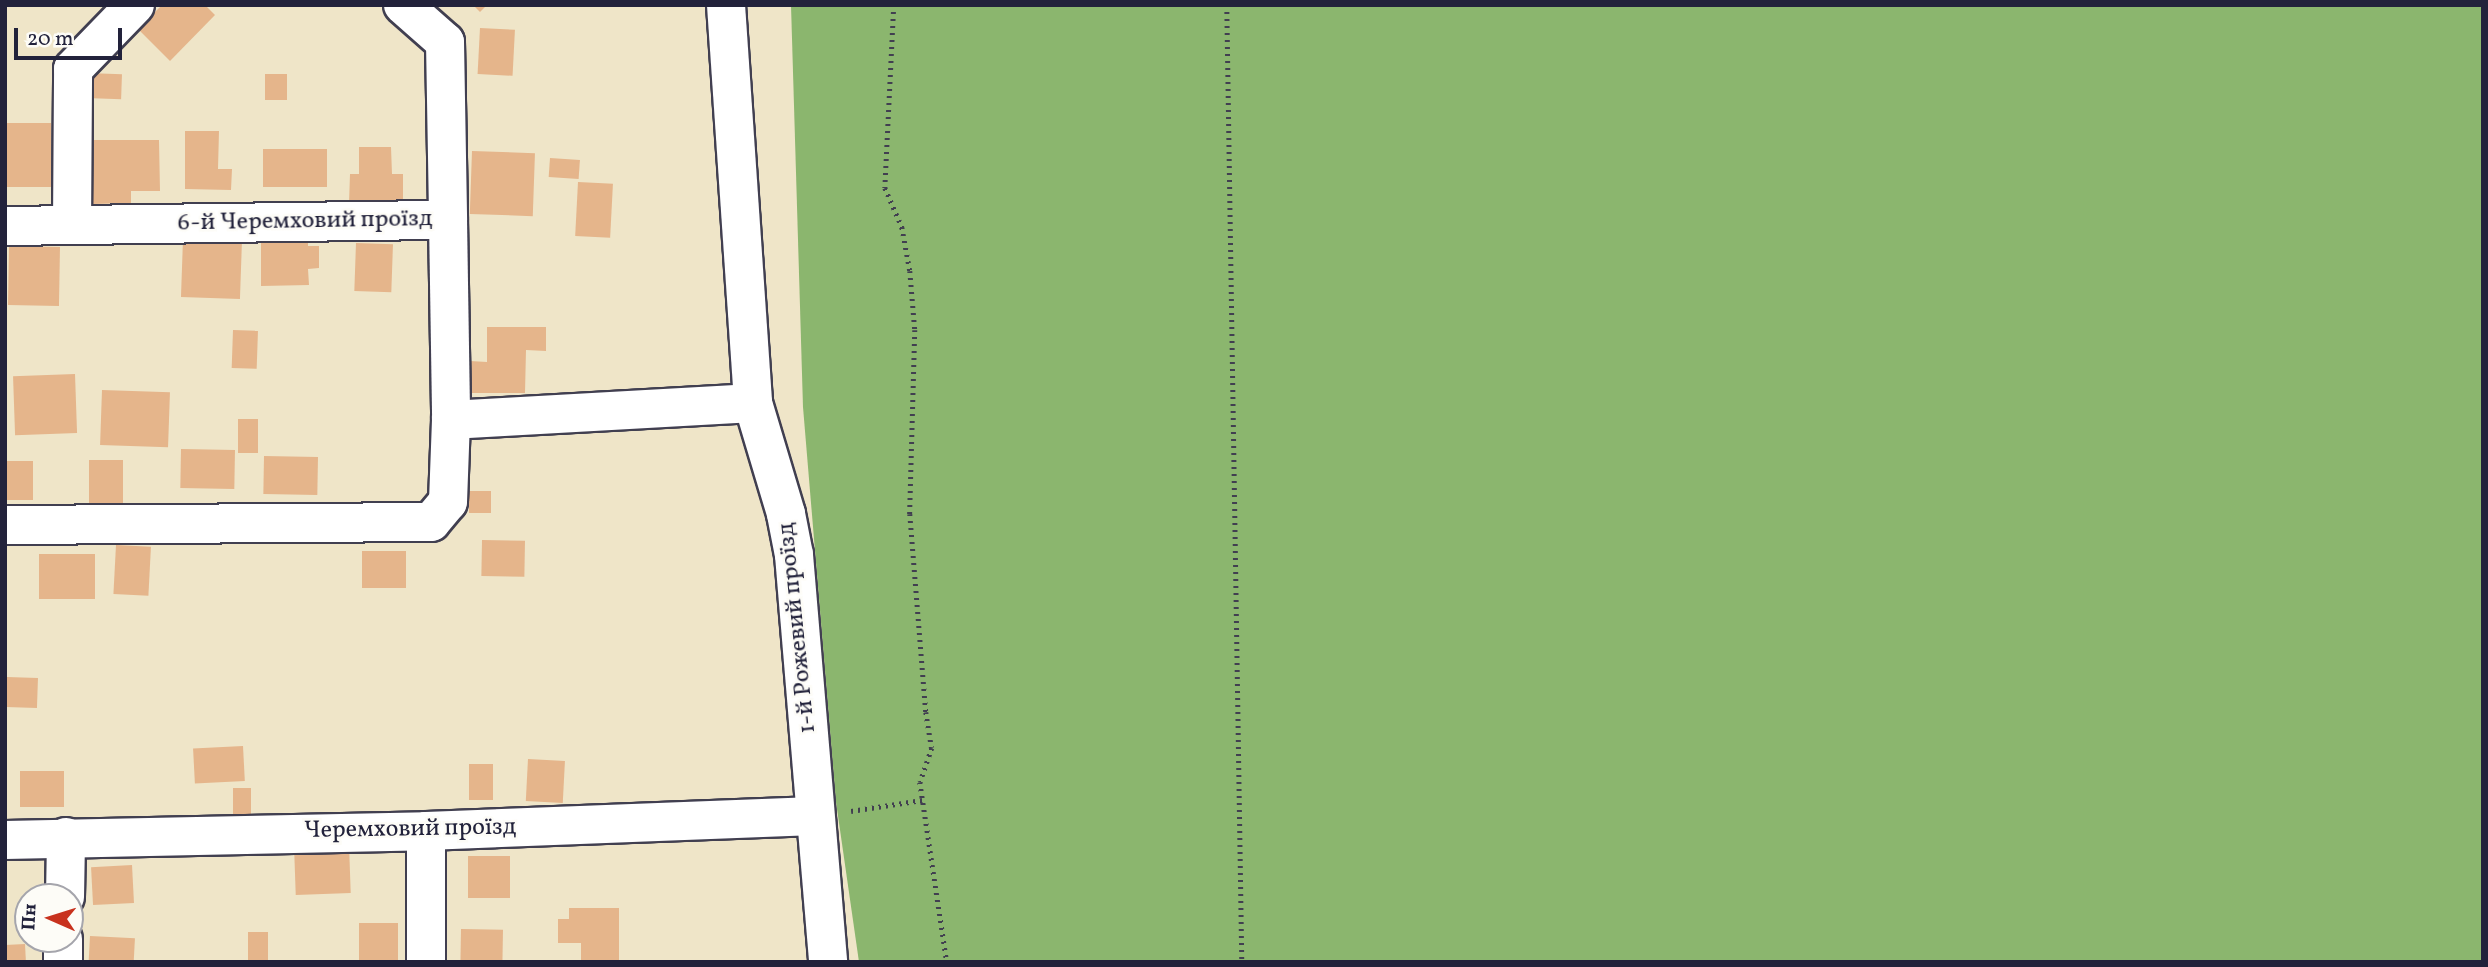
<!DOCTYPE html>
<html>
<head>
<meta charset="utf-8">
<style>
  body { margin:0 }
  #map { position:relative; width:2488px; height:967px; overflow:hidden; background:#efe5c8; font-family:Vollkorn,serif }
  div>[style] { position:absolute }
  [style*='--x'] { left:calc(var(--x)*1px); top:calc(var(--y)*1px); width:calc(var(--w)*1px); rotate:calc(var(--a)*1deg) }
  .forest>* { inset:0; background:#8bb66e }
  .building>* { inset:0; background:#e5b58b; transform-origin:0 0 }
  .path>* { height:4.5px; margin-top:-2.25px; transform-origin:0; background:repeating-linear-gradient(90deg,#413f50 0 2px,transparent 0 7px) }
  .roads { filter:drop-shadow(2px 0 #413f50) drop-shadow(-2px 0 #413f50) drop-shadow(0 2px #413f50) drop-shadow(0 -2px #413f50) }
  .minor>* { height:38px; margin:-19px; padding:0 19px; transform-origin:19px; border-radius:19px; background:#fff }
  span { translate:-50% -50%; white-space:nowrap; text-align:center; line-height:1.15; -webkit-text-stroke:5px #fdfcf7; paint-order:stroke }
  .street-label { font-size:24px; color:#22223b }
  .frame { position:absolute; inset:0; border:7px solid #22223b; pointer-events:none }
  .north { position:absolute; left:14px; top:883px; width:70px; height:70px; box-sizing:border-box; background:#fdfcf7; border:2px solid #a5a5ac; border-radius:50%; rotate:273deg; font-size:19px; font-weight:700; line-height:28px; text-align:center; color:#22223b }
  .north::after { content:''; display:block; margin:auto; width:24px; height:32px; background:#c8321e; clip-path:polygon(50% 0,100% 100%,50% 72%,0 100%) }
  .scale { position:absolute; left:14px; top:28px; width:108px; height:32px; box-sizing:border-box; border:4px solid #22223b; border-top:0; padding-left:9px; font-size:21px; line-height:24px; white-space:nowrap; color:#22223b; -webkit-text-stroke:5px #fdfcf7; paint-order:stroke }
</style>
</head>
<body>
<div id="map">
  <div class="forest">
    <div style="clip-path:polygon(791px 5px,2483px 5px,2483px 962px,859px 962px,836px 802px,803px 407px)"></div>
  </div>
  <div class="building">
    <div style="clip-path:polygon(162px 5px,205px 5px,215px 15px,170px 61px,138px 29px)"></div>
    <div style="clip-path:polygon(473px 5px,487px 5px,480px 12px)"></div>
    <div style="left:480px;top:28px;width:35px;height:46px;rotate:3deg"></div>
    <div style="left:87px;top:73px;width:35px;height:25px;rotate:2deg"></div>
    <div style="left:265px;top:74px;width:22px;height:26px"></div>
    <div style="left:5px;top:123px;width:46px;height:64px"></div>
    <div style="clip-path:polygon(185px 131px,219px 131px,218px 169px,232px 169px,231px 190px,185px 189px)"></div>
    <div style="clip-path:polygon(93px 140px,159px 140px,160px 191px,131px 191px,131px 203px,93px 204px)"></div>
    <div style="clip-path:polygon(359px 147px,391px 147px,392px 174px,403px 174px,403px 205px,349px 204px,350px 174px,359px 174px)"></div>
    <div style="left:263px;top:149px;width:64px;height:38px"></div>
    <div style="left:472px;top:151px;width:63px;height:63px;rotate:2deg"></div>
    <div style="left:550px;top:158px;width:30px;height:19px;rotate:4deg"></div>
    <div style="left:578px;top:182px;width:35px;height:54px;rotate:3deg"></div>
    <div style="clip-path:polygon(308px 232px,308px 246px,319px 246px,319px 268px,308px 269px,309px 285px,261px 286px,261px 233px)"></div>
    <div style="left:183px;top:239px;width:59px;height:58px;rotate:2deg"></div>
    <div style="left:356px;top:243px;width:37px;height:48px;rotate:2deg"></div>
    <div style="left:9px;top:246px;width:51px;height:59px;rotate:1deg"></div>
    <div style="clip-path:polygon(487px 327px,546px 327px,546px 351px,526px 350px,525px 393px,470px 393px,470px 361px,487px 362px)"></div>
    <div style="left:233px;top:330px;width:25px;height:38px;rotate:2deg"></div>
    <div style="left:75px;top:374px;width:59px;height:62px;rotate:88deg"></div>
    <div style="left:102px;top:390px;width:68px;height:55px;rotate:2deg"></div>
    <div style="left:238px;top:419px;width:20px;height:34px"></div>
    <div style="left:181px;top:449px;width:54px;height:39px;rotate:1deg"></div>
    <div style="left:264px;top:456px;width:54px;height:38px;rotate:1deg"></div>
    <div style="left:89px;top:460px;width:34px;height:43px"></div>
    <div style="left:5px;top:461px;width:28px;height:39px"></div>
    <div style="left:469px;top:491px;width:22px;height:22px"></div>
    <div style="left:482px;top:540px;width:43px;height:36px;rotate:1deg"></div>
    <div style="left:116px;top:545px;width:35px;height:49px;rotate:3deg"></div>
    <div style="left:362px;top:551px;width:44px;height:37px"></div>
    <div style="left:39px;top:554px;width:56px;height:45px"></div>
    <div style="left:7px;top:677px;width:31px;height:30px;rotate:2deg"></div>
    <div style="left:243px;top:746px;width:35px;height:50px;rotate:87deg"></div>
    <div style="left:528px;top:759px;width:37px;height:42px;rotate:3deg"></div>
    <div style="left:469px;top:764px;width:24px;height:36px"></div>
    <div style="left:20px;top:771px;width:44px;height:36px"></div>
    <div style="left:233px;top:788px;width:18px;height:32px"></div>
    <div style="left:349px;top:844px;width:49px;height:55px;rotate:88deg"></div>
    <div style="left:468px;top:856px;width:42px;height:42px"></div>
    <div style="left:132px;top:865px;width:38px;height:41px;rotate:87deg"></div>
    <div style="clip-path:polygon(569px 908px,619px 908px,619px 962px,581px 962px,581px 943px,558px 943px,558px 919px,569px 919px)"></div>
    <div style="left:359px;top:923px;width:39px;height:39px"></div>
    <div style="left:461px;top:929px;width:42px;height:33px;rotate:1deg"></div>
    <div style="left:248px;top:932px;width:20px;height:30px"></div>
    <div style="left:90px;top:936px;width:45px;height:26px;rotate:3deg"></div>
    <div style="left:25px;top:944px;width:18px;height:20px;rotate:87deg"></div>
  </div>
  <div class="path">
    <div style="--x:894;--y:5;--w:183;--a:92.8"></div>
    <div style="--x:885;--y:188;--w:43;--a:66.4"></div>
    <div style="--x:902;--y:227;--w:45;--a:79.7"></div>
    <div style="--x:910;--y:271;--w:59;--a:85.2"></div>
    <div style="--x:915;--y:330;--w:184;--a:91.6"></div>
    <div style="--x:910;--y:514;--w:199;--a:85.4"></div>
    <div style="--x:926;--y:712;--w:36;--a:81"></div>
    <div style="--x:932;--y:748;--w:36;--a:109"></div>
    <div style="--x:920;--y:782;--w:182;--a:81.5"></div>
    <div style="--x:1227;--y:5;--w:957;--a:89.1"></div>
    <div style="--x:851;--y:811;--w:72;--a:-8.8"></div>
  </div>
  <div class="roads">
    <div class="minor">
      <div style="--x:403;--y:5;--w:56;--a:41.4"></div>
      <div style="--x:445;--y:42;--w:178;--a:89"></div>
      <div style="--x:726;--y:5;--w:399;--a:86.1"></div>
      <div style="--x:753;--y:403;--w:116;--a:73.4"></div>
      <div style="--x:786;--y:514;--w:42;--a:79"></div>
      <div style="--x:794;--y:555;--w:408;--a:85.2"></div>
      <div style="--x:72;--y:225;--w:156;--a:-89.6"></div>
      <div style="--x:73;--y:69;--w:89;--a:-45.9"></div>
      <div style="--x:5;--y:226;--w:443;--a:-0.8"></div>
      <div style="--x:448;--y:220;--w:200;--a:89.1"></div>
      <div style="--x:5;--y:525;--w:426;--a:-0.4"></div>
      <div style="--x:431;--y:522;--w:26;--a:-50"></div>
      <div style="--x:448;--y:502;--w:82;--a:-87.9"></div>
      <div style="--x:451;--y:420;--w:302;--a:-3.2"></div>
      <div style="--x:426;--y:831;--w:131;--a:90"></div>
      <div style="--x:5;--y:840;--w:421;--a:-1.2"></div>
      <div style="--x:426;--y:831;--w:389;--a:-2.2"></div>
      <div style="--x:65;--y:897;--w:60;--a:-89"></div>
      <div style="--x:63;--y:962;--w:23;--a:-90"></div>
    </div>
  </div>
  <div class="street-label">
    <span style="left:305px;top:222px;rotate:-1deg">6-й Черемховий проїзд</span>
    <span style="left:798px;top:628px;rotate:-96deg">1-й Рожевий проїзд</span>
    <span style="left:410px;top:830px;rotate:-1deg">Черемховий проїзд</span>
  </div>
  <div class="frame"></div>
  <div class="north">Пн</div>
  <div class="scale">20 m</div>
</div>
</body>
</html>
